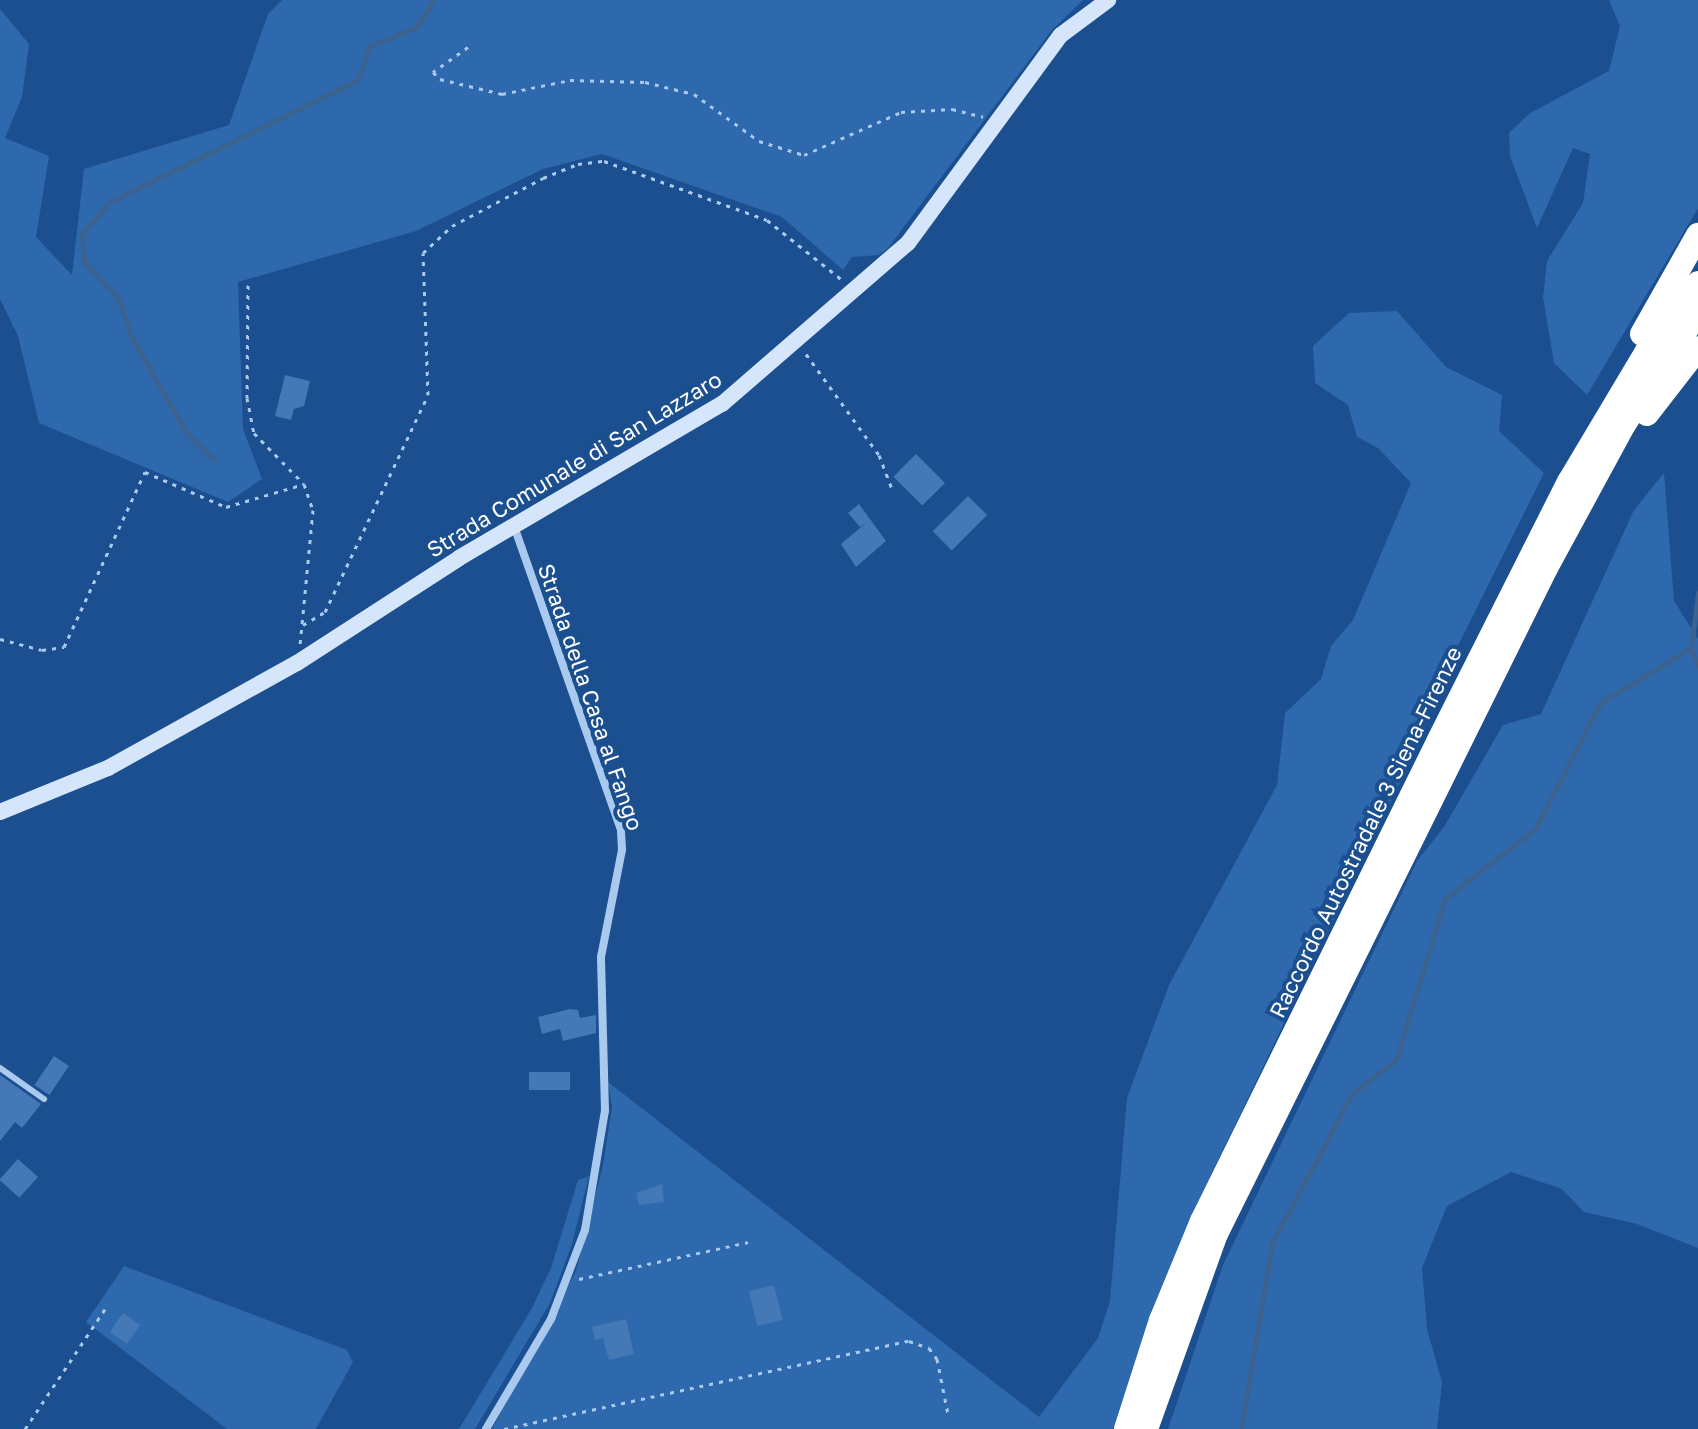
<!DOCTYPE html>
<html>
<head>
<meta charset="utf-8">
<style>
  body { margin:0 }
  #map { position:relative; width:1698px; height:1429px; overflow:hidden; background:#1b4f8f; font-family:"Golos Text",sans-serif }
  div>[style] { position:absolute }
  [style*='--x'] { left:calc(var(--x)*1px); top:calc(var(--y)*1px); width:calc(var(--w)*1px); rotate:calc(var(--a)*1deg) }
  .green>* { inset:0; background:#2e69ad }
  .stream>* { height:5px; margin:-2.5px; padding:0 2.5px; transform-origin:2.5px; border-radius:2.5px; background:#3c6290 }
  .building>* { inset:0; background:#4478b7; transform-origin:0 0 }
  .path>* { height:3px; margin-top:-1.5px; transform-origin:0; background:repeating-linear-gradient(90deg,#a9c9ee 0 4px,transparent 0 10px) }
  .lane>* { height:6px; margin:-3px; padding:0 3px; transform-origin:3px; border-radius:3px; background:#a9c9ee }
  .street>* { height:8px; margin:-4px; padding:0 4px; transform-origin:4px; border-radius:4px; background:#a9c9ee }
  .secondary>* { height:16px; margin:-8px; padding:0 8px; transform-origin:8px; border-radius:8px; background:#d6e6fa }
  .highway>* { height:24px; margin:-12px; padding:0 12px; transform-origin:12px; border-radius:12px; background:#fff }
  span { translate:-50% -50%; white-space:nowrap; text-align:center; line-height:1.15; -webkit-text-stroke:8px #1b4f8f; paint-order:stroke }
  .street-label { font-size:22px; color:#fff }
</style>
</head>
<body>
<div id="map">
  <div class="green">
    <div style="clip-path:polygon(282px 0,1083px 0,1052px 30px,888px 248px,879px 255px,852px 257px,843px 270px,782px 217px,602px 154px,543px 169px,416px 231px,238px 282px,243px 429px,262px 479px,228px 502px,39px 423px,18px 336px,0 299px,0 9px,29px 44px,22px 97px,5px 138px,49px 156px,36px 237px,72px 275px,84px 169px,229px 125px,268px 14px)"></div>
    <div style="clip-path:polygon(1609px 0,1698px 0,1698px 208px,1587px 395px,1554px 363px,1543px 297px,1547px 261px,1583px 203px,1590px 154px,1573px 148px,1537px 228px,1510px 156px,1509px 133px,1530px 113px,1609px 71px,1620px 26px)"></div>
    <div style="clip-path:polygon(1397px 311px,1446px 367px,1502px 395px,1499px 431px,1544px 473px,1435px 692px,1421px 739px,1195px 1208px,1152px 1309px,1113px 1429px,492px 1429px,576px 1271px,603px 1165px,612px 1107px,608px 1082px,1039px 1417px,1098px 1338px,1110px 1301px,1127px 1098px,1169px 985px,1277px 785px,1285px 713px,1321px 679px,1331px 646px,1353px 620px,1411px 483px,1378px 448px,1357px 437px,1348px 405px,1315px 383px,1313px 346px,1349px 313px)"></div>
    <div style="clip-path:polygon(1664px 473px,1674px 601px,1698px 639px,1698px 1248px,1637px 1224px,1584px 1212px,1562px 1189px,1511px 1172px,1447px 1206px,1422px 1268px,1427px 1329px,1442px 1382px,1437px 1429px,1168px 1429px,1223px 1265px,1417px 861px,1444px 827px,1503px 725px,1541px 714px,1634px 510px)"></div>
    <div style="clip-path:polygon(589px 1176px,572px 1244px,550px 1303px,475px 1429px,459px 1429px,532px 1308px,551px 1268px,578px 1180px)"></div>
    <div style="clip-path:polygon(124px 1266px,347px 1350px,353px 1362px,316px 1429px,227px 1429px,86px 1322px)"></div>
  </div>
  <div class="stream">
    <div style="--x:214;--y:460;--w:40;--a:-135"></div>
    <div style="--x:186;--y:432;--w:106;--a:-119.9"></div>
    <div style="--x:133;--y:340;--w:47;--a:-110"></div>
    <div style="--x:117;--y:296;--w:47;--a:-134.1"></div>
    <div style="--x:84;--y:262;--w:28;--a:-94"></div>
    <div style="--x:82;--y:234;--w:43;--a:-48.8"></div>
    <div style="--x:110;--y:202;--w:276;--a:-26.2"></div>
    <div style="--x:358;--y:80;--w:36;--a:-71"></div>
    <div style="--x:370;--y:46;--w:51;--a:-22"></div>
    <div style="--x:417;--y:27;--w:31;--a:-59"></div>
    <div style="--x:1698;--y:593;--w:55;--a:97.3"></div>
    <div style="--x:1691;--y:648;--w:19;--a:69"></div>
    <div style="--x:1241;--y:1429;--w:189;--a:-80.5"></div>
    <div style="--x:1272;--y:1243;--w:169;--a:-61.8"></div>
    <div style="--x:1352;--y:1094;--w:56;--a:-37.7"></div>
    <div style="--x:1396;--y:1060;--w:168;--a:-73.1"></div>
    <div style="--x:1445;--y:899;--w:115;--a:-38"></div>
    <div style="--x:1536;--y:828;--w:140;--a:-62.9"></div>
    <div style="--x:1600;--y:703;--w:106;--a:-31.1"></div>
  </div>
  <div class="building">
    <div style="clip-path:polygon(285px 375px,310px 381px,304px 406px,294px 409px,291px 420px,275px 416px)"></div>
    <div style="left:916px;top:454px;width:41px;height:32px;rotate:45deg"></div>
    <div style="left:968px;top:496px;width:27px;height:50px;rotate:45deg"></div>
    <div style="clip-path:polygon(859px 504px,886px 541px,856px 567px,841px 544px,866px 523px,860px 527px,848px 513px)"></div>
    <div style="clip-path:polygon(570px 1009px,578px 1010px,580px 1018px,596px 1015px,596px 1033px,563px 1041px,560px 1029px,542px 1034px,538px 1017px)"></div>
    <div style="left:54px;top:1056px;width:18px;height:35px;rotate:34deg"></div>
    <div style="left:529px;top:1072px;width:41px;height:18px"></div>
    <div style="clip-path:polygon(0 1075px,41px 1104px,22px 1128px,15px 1122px,0 1141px)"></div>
    <div style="left:18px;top:1159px;width:27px;height:28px;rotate:42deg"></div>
    <div style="clip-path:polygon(662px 1184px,664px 1202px,639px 1205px,636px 1193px)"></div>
    <div style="left:774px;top:1285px;width:36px;height:26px;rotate:76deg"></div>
    <div style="left:123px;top:1313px;width:21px;height:23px;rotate:35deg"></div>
    <div style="clip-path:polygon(626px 1319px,634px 1354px,609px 1360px,603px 1338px,595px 1340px,592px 1327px)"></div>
  </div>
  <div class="path">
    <div style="--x:468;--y:47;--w:43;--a:144.5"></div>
    <div style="--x:433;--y:72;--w:10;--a:45"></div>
    <div style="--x:440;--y:79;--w:64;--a:13.6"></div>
    <div style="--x:502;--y:94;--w:69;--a:-11.6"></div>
    <div style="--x:570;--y:80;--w:75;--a:1.5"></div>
    <div style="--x:645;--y:82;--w:50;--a:13.8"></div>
    <div style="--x:694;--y:94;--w:80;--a:35.9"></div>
    <div style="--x:759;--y:141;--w:47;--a:17.3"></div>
    <div style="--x:804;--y:155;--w:106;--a:-23.9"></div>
    <div style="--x:901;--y:112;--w:51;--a:-3.4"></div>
    <div style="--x:952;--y:109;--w:32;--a:14"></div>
    <div style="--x:248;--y:285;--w:113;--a:90.5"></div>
    <div style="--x:247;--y:398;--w:36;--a:79"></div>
    <div style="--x:254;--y:433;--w:71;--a:45.6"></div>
    <div style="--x:304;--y:484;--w:28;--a:71"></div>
    <div style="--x:313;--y:510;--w:135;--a:95.5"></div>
    <div style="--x:806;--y:354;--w:125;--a:54.1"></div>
    <div style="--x:879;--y:455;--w:39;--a:69"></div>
    <div style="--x:303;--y:625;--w:26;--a:-31"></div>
    <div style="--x:325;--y:612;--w:240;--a:-64.6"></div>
    <div style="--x:428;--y:395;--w:142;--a:-92"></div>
    <div style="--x:423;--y:253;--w:40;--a:-43"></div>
    <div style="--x:452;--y:226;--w:103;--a:-27.8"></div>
    <div style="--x:543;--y:178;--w:38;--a:-22"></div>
    <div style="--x:578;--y:164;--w:26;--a:-7"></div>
    <div style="--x:604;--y:161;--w:173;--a:19.9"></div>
    <div style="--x:767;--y:220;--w:95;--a:38.6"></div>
    <div style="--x:0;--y:639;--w:43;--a:14.7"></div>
    <div style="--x:42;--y:650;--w:22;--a:-8"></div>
    <div style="--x:64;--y:647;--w:193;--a:-65.2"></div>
    <div style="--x:145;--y:472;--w:88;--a:23.4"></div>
    <div style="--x:226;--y:507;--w:81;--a:-16.4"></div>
    <div style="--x:579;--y:1279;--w:173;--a:-12.3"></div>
    <div style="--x:25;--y:1429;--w:144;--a:-56.3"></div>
    <div style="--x:504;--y:1429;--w:414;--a:-12.3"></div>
    <div style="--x:909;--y:1341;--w:21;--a:19"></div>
    <div style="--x:929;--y:1348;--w:14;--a:54"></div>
    <div style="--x:937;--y:1359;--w:56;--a:78.7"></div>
  </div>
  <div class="lane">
    <div style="--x:0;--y:1068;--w:54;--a:35.2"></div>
  </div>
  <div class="street">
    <div style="--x:486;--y:1429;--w:128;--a:-59.4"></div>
    <div style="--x:551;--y:1319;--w:95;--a:-69.1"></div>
    <div style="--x:585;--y:1230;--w:121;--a:-80.5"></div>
    <div style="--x:605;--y:1111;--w:154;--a:-91.5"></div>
    <div style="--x:601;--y:957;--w:109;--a:-78.9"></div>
    <div style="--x:622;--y:850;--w:20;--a:-93"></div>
    <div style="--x:621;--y:830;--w:322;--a:-109.4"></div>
  </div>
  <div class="secondary">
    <div style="--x:0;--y:812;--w:117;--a:-22.2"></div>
    <div style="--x:108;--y:768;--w:216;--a:-29.1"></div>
    <div style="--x:297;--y:663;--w:193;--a:-32.9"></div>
    <div style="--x:459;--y:558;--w:305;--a:-30.4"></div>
    <div style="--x:722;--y:404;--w:246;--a:-40.9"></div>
    <div style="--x:908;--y:243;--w:258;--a:-53.7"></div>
    <div style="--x:1061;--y:35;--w:59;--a:-36.7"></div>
  </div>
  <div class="highway">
    <div style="--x:1642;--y:334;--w:114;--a:-60.5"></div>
    <div style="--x:1647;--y:414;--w:83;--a:-52.3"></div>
    <div style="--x:1126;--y:1429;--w:114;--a:-72.2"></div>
    <div style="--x:1161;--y:1320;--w:107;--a:-67.5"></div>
    <div style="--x:1202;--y:1221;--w:536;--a:-63.77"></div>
    <div style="--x:1439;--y:740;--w:289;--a:-63.3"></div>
    <div style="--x:1569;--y:482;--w:152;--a:-59.2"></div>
    <div style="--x:1647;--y:351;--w:85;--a:-53.1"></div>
    <div style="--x:1146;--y:1429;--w:207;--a:-70.3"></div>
    <div style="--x:1216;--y:1234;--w:743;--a:-63.64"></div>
    <div style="--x:1546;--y:568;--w:162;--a:-61.5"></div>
    <div style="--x:1623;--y:426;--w:136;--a:-56.7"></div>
  </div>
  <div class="street-label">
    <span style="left:574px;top:464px;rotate:-31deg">Strada Comunale di San Lazzaro</span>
    <span style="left:591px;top:697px;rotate:71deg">Strada della Casa al Fango</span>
    <span style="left:1365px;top:832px;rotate:-64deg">Raccordo Autostradale 3 Siena-Firenze</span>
  </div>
</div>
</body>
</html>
